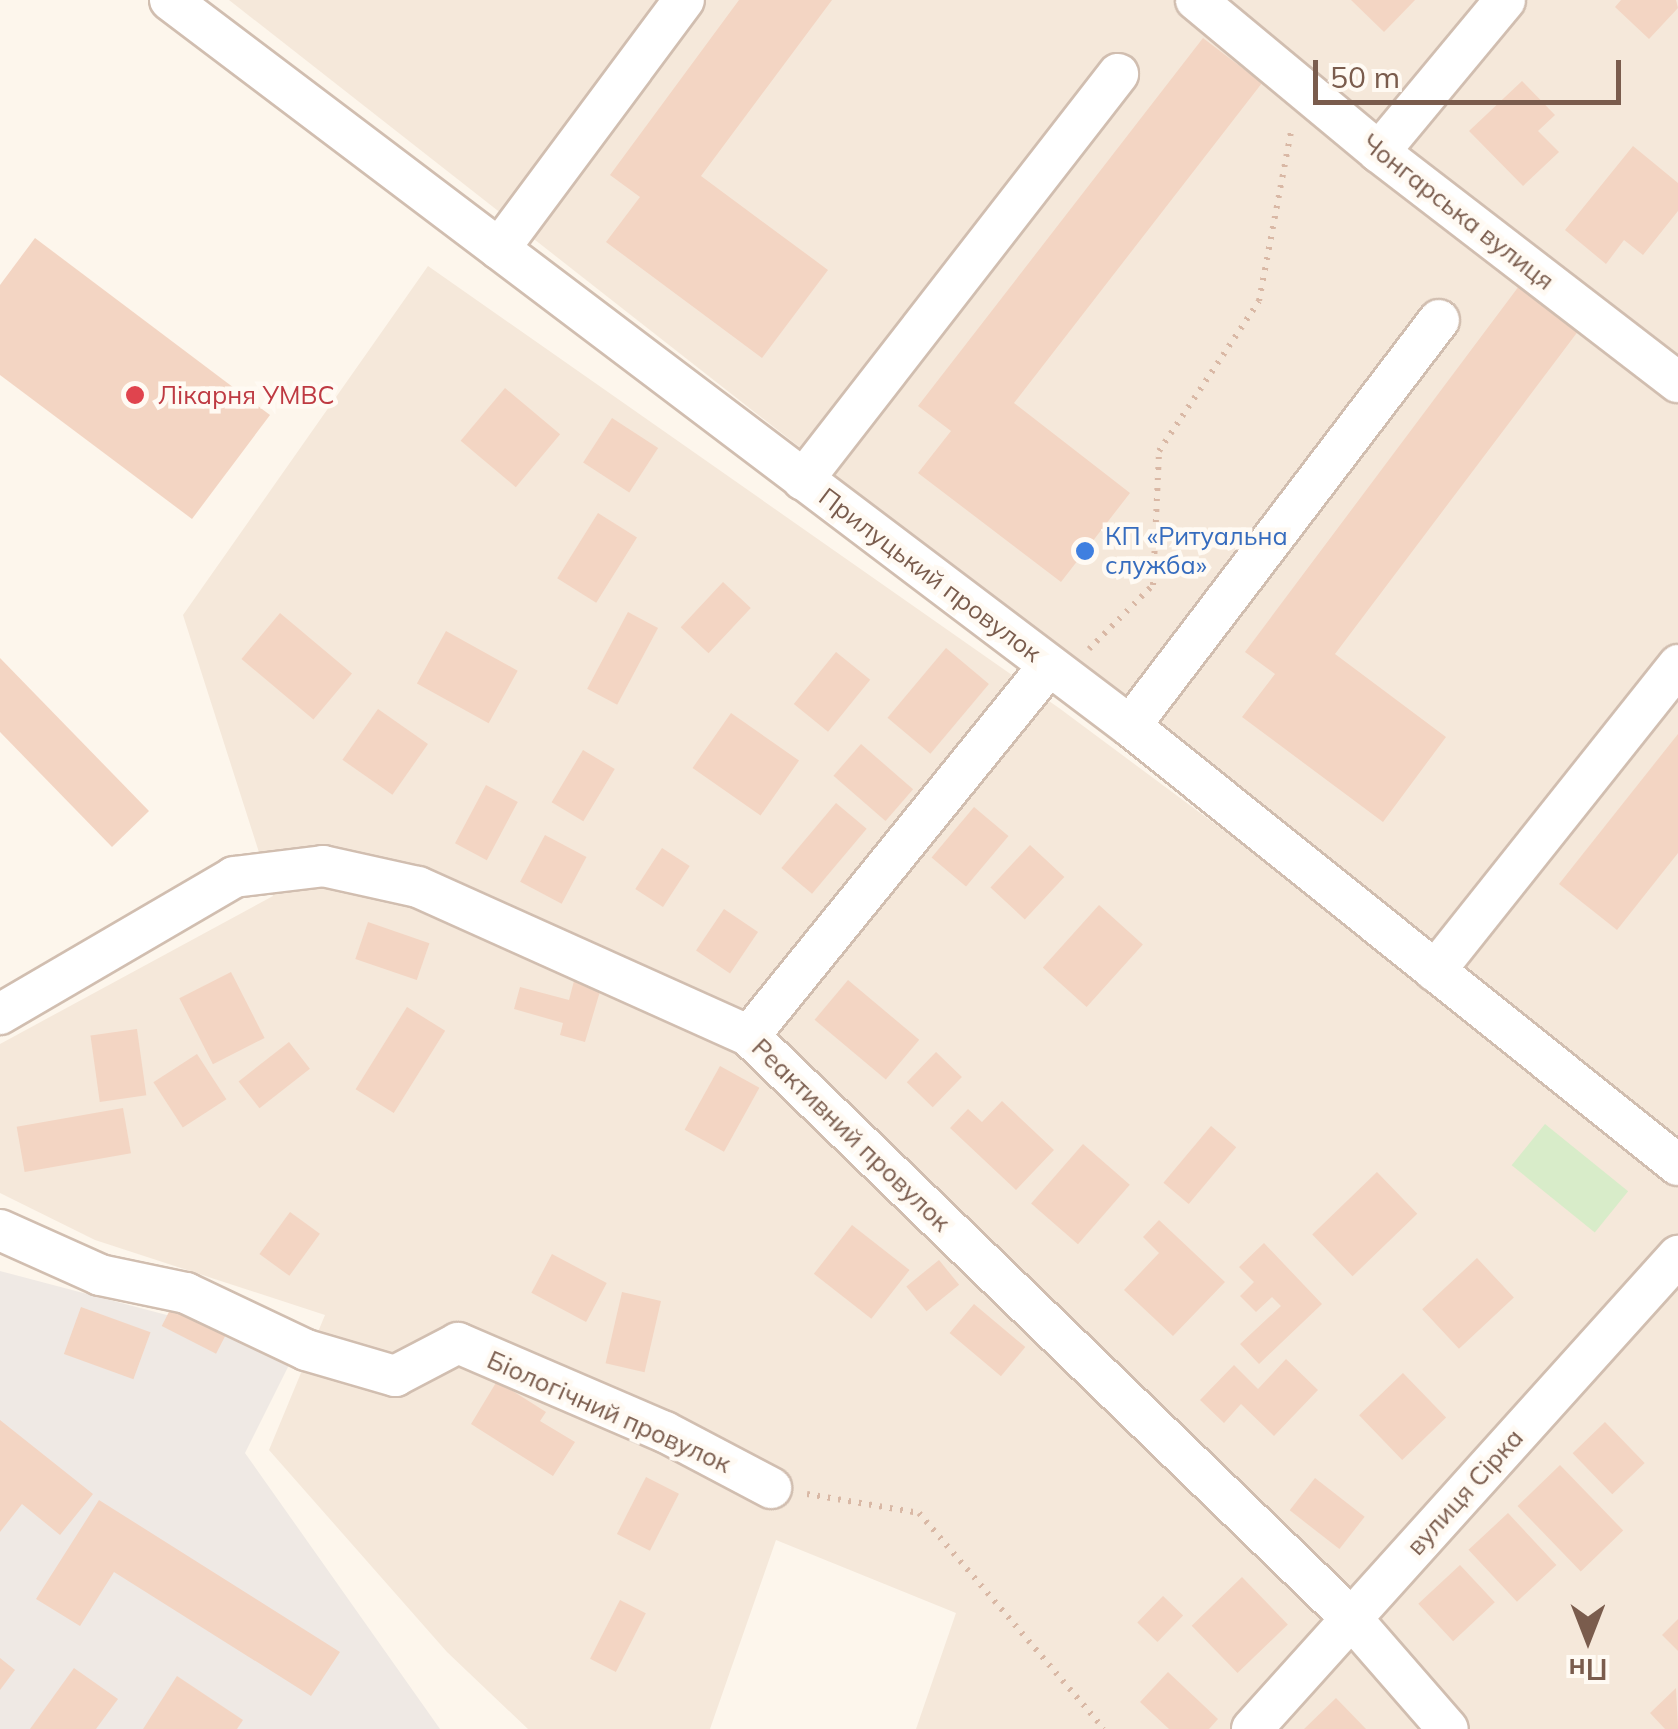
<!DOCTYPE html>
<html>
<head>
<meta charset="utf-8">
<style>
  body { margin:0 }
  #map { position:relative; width:1678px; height:1729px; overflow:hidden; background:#fdf6ec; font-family:Mulish,sans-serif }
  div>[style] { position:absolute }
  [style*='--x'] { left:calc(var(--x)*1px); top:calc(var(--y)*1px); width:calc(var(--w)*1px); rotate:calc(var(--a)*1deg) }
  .residential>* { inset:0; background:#f5e8da }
  .industrial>* { inset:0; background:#efe9e4 }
  .green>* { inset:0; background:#d8ecc9; transform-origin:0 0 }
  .building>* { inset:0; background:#f3d5c3; transform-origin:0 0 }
  .path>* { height:6px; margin-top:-3px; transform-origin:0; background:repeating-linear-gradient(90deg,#d9b8a5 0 2.5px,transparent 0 10.5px) }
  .roads { filter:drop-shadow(2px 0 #d1beb0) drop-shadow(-2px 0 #d1beb0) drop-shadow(0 2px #d1beb0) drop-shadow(0 -2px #d1beb0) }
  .minor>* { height:40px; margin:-20px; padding:0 20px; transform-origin:20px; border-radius:20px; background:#fff }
  .dots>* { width:28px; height:28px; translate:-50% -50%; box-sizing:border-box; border:5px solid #fffaf3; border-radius:50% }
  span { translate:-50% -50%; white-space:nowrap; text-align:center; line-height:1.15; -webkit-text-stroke:9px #fffaf3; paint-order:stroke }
  .street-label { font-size:25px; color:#7a5c4d }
  .health-label { font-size:25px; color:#be3a42 }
  .left { translate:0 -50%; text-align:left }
  .shop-label { font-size:25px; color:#366cbe }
  .north { position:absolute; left:1538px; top:1589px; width:100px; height:100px; -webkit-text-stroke:8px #fffaf3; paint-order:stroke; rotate:180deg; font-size:28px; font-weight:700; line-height:40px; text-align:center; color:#7a5c4d }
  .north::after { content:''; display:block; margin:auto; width:35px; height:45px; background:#7a5c4d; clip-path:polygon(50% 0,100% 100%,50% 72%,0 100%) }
  .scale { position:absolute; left:1313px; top:60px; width:308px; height:45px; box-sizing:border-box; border:5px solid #7a5c4d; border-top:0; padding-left:12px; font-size:30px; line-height:35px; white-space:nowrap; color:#7a5c4d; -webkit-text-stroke:8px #fffaf3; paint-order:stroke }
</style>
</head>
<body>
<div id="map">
  <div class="residential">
    <div style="clip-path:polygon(229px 0,1678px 0,1678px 1136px)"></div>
    <div style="clip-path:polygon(428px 266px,1059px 708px,1678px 1168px,1678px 1729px,916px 1729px,956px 1613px,776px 1540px,710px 1729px,528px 1729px,447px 1652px,269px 1450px,325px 1315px,95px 1240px,0 1193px,0 1044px,273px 896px,183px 615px)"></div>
  </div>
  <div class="industrial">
    <div style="clip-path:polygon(0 1271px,197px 1323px,289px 1365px,245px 1453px,440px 1729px,0 1729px)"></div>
  </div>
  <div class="green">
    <div style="left:1545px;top:1124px;width:107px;height:53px;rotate:39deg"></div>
  </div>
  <div class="building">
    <div style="clip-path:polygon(739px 0,832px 0,701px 176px,828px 270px,762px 358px,606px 242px,640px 197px,610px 175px)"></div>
    <div style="clip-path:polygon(1351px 0,1415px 0,1384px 32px)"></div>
    <div style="clip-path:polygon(1621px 0,1676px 0,1678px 8px,1649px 39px,1615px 7px)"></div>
    <div style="clip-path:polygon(1203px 38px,1262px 83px,1014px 403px,1130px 493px,1061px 582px,918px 473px,951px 431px,918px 406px)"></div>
    <div style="clip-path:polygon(1522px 81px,1555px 115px,1538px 131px,1559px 152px,1523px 186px,1469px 131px)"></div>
    <div style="clip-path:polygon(1633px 146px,1678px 183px,1678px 211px,1643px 255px,1624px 240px,1606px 264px,1565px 230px)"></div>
    <div style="clip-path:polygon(35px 238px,270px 415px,192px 519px,0 375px,0 285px)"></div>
    <div style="clip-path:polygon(1519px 286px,1579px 330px,1335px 654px,1446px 737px,1383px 822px,1242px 717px,1275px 674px,1245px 652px)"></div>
    <div style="left:505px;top:388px;width:72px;height:69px;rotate:40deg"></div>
    <div style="left:612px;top:418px;width:55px;height:53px;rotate:33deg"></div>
    <div style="left:598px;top:513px;width:46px;height:77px;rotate:32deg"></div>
    <div style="left:723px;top:582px;width:38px;height:62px;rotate:43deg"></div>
    <div style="left:628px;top:612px;width:34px;height:87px;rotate:28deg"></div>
    <div style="left:280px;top:613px;width:94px;height:60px;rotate:40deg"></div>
    <div style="left:446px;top:631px;width:82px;height:60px;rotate:29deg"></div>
    <div style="left:946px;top:648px;width:56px;height:91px;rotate:40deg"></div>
    <div style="left:836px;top:652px;width:44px;height:67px;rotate:39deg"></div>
    <div style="clip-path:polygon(0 658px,149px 811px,112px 847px,0 732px)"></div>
    <div style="left:378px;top:709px;width:61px;height:62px;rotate:35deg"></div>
    <div style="left:731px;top:713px;width:83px;height:67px;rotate:35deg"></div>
    <div style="clip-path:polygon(1678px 734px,1678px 853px,1617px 930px,1559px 884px)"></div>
    <div style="left:861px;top:744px;width:69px;height:42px;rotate:41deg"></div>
    <div style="left:583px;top:750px;width:37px;height:61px;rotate:31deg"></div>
    <div style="left:486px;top:785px;width:36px;height:66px;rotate:28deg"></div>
    <div style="left:836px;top:803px;width:40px;height:85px;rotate:40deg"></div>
    <div style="left:974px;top:807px;width:45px;height:66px;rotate:40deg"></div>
    <div style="left:545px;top:835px;width:47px;height:53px;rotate:28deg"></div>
    <div style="left:1030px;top:845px;width:47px;height:58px;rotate:43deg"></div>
    <div style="left:662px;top:848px;width:33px;height:49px;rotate:33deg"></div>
    <div style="left:1099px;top:905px;width:59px;height:84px;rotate:42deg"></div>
    <div style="left:724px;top:909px;width:41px;height:50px;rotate:34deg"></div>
    <div style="left:368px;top:922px;width:65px;height:39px;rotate:19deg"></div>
    <div style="left:231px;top:972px;width:74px;height:58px;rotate:63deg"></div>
    <div style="left:848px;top:980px;width:93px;height:52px;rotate:40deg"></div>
    <div style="clip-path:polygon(574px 981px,601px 988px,585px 1042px,560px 1035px,563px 1023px,514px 1009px,520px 987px,569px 1000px)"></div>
    <div style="left:407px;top:1007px;width:45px;height:97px;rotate:32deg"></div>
    <div style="left:137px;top:1029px;width:67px;height:47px;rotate:82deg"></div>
    <div style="left:289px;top:1042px;width:34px;height:64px;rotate:52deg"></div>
    <div style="left:936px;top:1052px;width:36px;height:42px;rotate:44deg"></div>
    <div style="left:197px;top:1054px;width:54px;height:52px;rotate:57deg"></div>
    <div style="left:720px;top:1066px;width:45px;height:73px;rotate:29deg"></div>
    <div style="clip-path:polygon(1002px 1101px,1054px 1150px,1016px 1190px,950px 1128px,968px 1109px,982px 1122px)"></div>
    <div style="left:123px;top:1108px;width:46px;height:108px;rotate:80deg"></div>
    <div style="left:1211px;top:1126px;width:33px;height:74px;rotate:40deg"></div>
    <div style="left:1083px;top:1144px;width:62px;height:79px;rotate:41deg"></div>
    <div style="left:1377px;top:1172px;width:58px;height:90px;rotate:46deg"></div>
    <div style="left:290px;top:1212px;width:37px;height:52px;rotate:36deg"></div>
    <div style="clip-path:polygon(1159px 1220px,1225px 1282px,1173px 1336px,1124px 1290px,1159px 1253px,1143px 1237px)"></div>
    <div style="left:852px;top:1225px;width:73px;height:62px;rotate:38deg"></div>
    <div style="clip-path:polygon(1264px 1243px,1322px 1304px,1259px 1364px,1240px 1344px,1281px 1306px,1272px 1297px,1256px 1312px,1240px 1296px,1254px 1282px,1239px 1267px)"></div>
    <div style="left:552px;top:1254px;width:62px;height:44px;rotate:28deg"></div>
    <div style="left:1477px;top:1258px;width:54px;height:75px;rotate:47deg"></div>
    <div style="left:939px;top:1260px;width:32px;height:42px;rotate:51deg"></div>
    <div style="left:622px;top:1292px;width:40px;height:73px;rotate:13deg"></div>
    <div style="left:174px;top:1302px;width:61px;height:27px;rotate:27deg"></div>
    <div style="left:974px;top:1304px;width:67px;height:38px;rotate:40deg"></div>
    <div style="left:81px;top:1307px;width:74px;height:50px;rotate:20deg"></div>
    <div style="clip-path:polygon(1286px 1359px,1318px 1390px,1274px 1436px,1241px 1404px,1224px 1423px,1200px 1400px,1234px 1365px,1258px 1389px)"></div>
    <div style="left:1403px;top:1373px;width:62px;height:61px;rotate:46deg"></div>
    <div style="clip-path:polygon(497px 1381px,546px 1412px,540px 1421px,575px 1442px,553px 1476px,471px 1424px)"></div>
    <div style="clip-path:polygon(0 1420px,93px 1494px,60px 1535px,22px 1504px,0 1532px)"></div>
    <div style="left:1605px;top:1422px;width:57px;height:45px;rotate:46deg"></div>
    <div style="left:1560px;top:1465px;width:91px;height:59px;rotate:46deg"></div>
    <div style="left:646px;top:1477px;width:37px;height:64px;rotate:27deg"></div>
    <div style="left:1315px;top:1478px;width:63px;height:41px;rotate:38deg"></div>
    <div style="clip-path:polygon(99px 1500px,340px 1652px,311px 1696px,114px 1572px,80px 1626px,36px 1599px)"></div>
    <div style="left:1508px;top:1513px;width:71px;height:54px;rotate:47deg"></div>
    <div style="left:1460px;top:1565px;width:51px;height:57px;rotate:47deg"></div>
    <div style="left:1242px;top:1577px;width:66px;height:70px;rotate:46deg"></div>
    <div style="left:1163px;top:1596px;width:28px;height:37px;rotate:44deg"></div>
    <div style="left:620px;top:1600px;width:29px;height:66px;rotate:27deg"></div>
    <div style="clip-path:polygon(1678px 1619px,1678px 1651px,1662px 1635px)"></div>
    <div style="clip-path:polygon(0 1658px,15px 1670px,0 1690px)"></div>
    <div style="clip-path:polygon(74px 1668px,118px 1699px,96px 1729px,30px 1729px)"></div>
    <div style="clip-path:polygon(1168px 1672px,1218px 1719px,1209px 1729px,1169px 1729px,1140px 1702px)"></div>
    <div style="clip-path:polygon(177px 1676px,243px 1720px,237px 1729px,143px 1729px)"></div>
    <div style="clip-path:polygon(1676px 1688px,1678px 1729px,1665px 1729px,1650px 1713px)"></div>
    <div style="clip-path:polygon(1336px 1698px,1366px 1729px,1304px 1729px)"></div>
  </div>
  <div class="path">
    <div style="--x:1089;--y:649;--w:91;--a:-45"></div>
    <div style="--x:1153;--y:585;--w:134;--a:-87.4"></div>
    <div style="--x:1159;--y:451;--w:180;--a:-56.3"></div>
    <div style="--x:1259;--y:301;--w:172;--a:-79.3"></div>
    <div style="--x:807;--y:1494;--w:114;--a:9.6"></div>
    <div style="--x:919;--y:1513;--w:284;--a:49.4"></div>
  </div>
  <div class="roads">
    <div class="minor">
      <div style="--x:170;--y:0;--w:1204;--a:37.1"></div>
      <div style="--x:1130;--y:726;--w:702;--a:38.7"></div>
      <div style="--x:1196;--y:0;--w:238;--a:39.7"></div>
      <div style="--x:1379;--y:152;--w:377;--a:37.6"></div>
      <div style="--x:1379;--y:152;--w:197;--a:-50.3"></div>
      <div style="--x:499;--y:249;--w:310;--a:-53.4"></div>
      <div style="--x:803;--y:480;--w:514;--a:-52.19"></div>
      <div style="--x:1130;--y:726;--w:510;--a:-52.73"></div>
      <div style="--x:1435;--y:971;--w:391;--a:-51.5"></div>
      <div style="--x:0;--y:1014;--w:271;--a:-30.3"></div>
      <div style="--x:234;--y:877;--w:90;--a:-7"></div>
      <div style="--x:323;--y:866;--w:97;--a:12.5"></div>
      <div style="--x:418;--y:887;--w:363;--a:24.2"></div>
      <div style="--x:749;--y:1036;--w:837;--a:44.03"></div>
      <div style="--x:1351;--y:1618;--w:147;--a:48.9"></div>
      <div style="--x:749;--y:1036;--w:477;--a:-51"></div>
      <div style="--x:0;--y:1230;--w:110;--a:24.2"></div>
      <div style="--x:100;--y:1275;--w:88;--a:11.8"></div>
      <div style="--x:186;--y:1293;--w:133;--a:25.4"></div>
      <div style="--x:306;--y:1350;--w:93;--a:16.3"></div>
      <div style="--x:395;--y:1376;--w:71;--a:-27.6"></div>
      <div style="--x:458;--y:1343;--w:225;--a:23.3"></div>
      <div style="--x:665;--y:1432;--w:120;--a:27.8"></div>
      <div style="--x:1252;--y:1729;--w:637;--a:-47.99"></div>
    </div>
  </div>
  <div class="dots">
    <div style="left:135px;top:395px;background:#e0444e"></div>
    <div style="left:1085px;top:551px;background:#3f7fe0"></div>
  </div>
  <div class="street-label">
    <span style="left:1458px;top:212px;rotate:38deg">Чонгарська вулиця</span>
    <span style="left:930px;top:575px;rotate:37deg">Прилуцький провулок</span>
    <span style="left:851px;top:1135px;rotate:44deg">Реактивний провулок</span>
    <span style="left:609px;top:1412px;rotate:24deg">Біологічний провулок</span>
    <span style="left:1465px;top:1492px;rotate:-48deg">вулиця Сірка</span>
  </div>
  <div class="health-label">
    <span class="left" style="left:158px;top:395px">Лікарня УМВС</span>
  </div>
  <div class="shop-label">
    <span class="left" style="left:1105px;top:551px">КП «Ритуальна<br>служба»</span>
  </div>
  <div class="north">Пн</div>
  <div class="scale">50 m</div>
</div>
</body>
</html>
